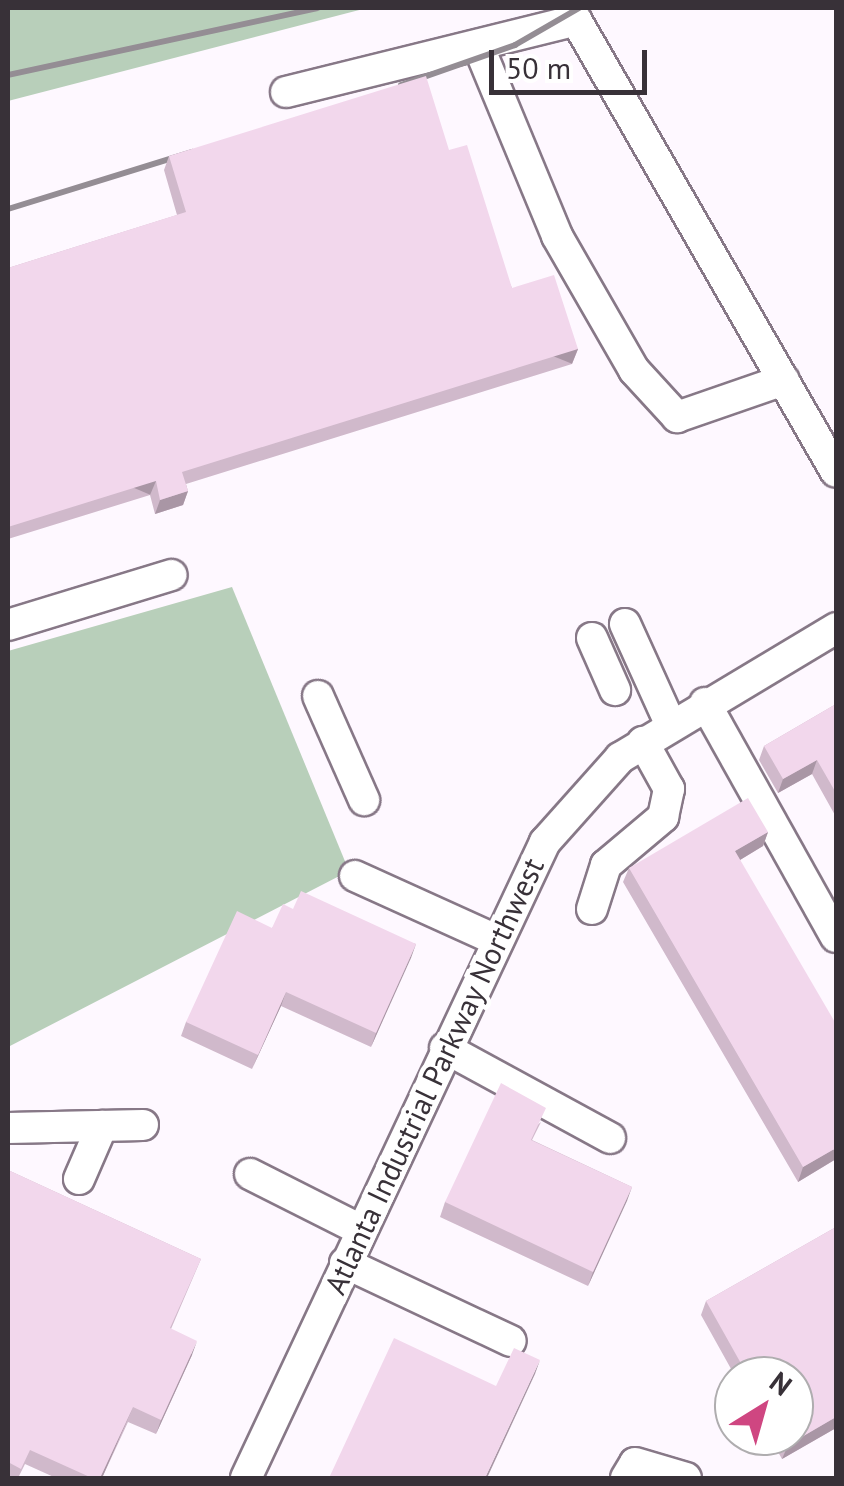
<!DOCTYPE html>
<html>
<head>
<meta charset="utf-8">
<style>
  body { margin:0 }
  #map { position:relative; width:844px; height:1486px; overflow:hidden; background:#fef8ff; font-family:"PT Sans",sans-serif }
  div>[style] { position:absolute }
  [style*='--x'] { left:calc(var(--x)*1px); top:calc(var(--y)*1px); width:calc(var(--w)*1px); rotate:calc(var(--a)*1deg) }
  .green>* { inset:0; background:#b8cfba }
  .roads { filter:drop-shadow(2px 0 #877887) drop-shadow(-2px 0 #877887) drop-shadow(0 2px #877887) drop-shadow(0 -2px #877887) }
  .minor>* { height:30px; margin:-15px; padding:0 15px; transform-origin:15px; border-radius:15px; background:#fff }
  .rail>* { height:6px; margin:-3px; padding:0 3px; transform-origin:3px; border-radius:3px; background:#948d94 }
  .wall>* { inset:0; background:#d0b9cb }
  .shaded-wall>* { inset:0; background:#a996a5; transform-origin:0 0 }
  .building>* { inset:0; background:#f2d7ec }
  span { translate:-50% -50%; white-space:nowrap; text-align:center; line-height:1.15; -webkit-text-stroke:9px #fff; paint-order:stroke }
  .street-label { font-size:30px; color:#383138 }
  .frame { position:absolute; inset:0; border:10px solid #383138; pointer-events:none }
  .north { position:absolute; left:714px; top:1356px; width:100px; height:100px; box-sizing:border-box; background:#fff; border:2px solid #afadaf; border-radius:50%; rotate:37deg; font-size:28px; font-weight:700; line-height:40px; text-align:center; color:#383138 }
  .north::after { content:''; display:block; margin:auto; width:35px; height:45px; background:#cf4681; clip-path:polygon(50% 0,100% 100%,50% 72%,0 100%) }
  .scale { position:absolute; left:489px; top:50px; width:158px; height:45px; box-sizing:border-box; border:5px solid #383138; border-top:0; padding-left:12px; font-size:30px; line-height:35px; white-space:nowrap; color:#383138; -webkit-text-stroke:8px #fff; paint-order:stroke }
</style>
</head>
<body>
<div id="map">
  <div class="green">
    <div style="clip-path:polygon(8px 8px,367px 8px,8px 101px)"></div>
    <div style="clip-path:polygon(232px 587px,349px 871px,8px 1047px,8px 651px)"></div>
  </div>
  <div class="roads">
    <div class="minor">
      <div style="--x:478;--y:45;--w:207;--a:67.5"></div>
      <div style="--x:557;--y:236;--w:155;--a:60.1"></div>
      <div style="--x:634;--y:370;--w:64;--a:47.5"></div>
      <div style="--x:677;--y:417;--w:113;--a:-19.1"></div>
      <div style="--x:286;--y:92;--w:299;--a:-13.9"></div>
      <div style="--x:576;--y:20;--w:521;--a:60.09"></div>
      <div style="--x:625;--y:624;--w:109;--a:65.6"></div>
      <div style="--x:8;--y:625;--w:171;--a:-17"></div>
      <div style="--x:592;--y:638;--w:57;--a:66.1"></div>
      <div style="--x:318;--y:696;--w:114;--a:66.1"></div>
      <div style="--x:705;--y:703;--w:268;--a:60.8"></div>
      <div style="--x:355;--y:876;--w:153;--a:24.4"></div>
      <div style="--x:592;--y:909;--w:46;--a:-72.3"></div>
      <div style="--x:606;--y:865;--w:75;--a:-40.1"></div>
      <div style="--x:663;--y:817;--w:29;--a:-78"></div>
      <div style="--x:669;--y:789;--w:54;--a:-119"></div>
      <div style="--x:445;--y:1048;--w:188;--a:28.6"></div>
      <div style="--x:8;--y:1128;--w:135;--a:-1.3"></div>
      <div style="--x:250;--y:1174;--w:124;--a:26.8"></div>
      <div style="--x:79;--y:1179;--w:58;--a:-66.5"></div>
      <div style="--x:345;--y:1263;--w:183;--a:25.2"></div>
      <div style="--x:246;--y:1478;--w:703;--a:-64.82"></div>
      <div style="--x:545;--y:842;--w:113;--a:-48.2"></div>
      <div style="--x:620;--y:758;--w:252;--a:-31"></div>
      <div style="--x:626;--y:1478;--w:17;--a:-59"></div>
      <div style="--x:635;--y:1463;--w:53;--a:16.4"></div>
    </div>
  </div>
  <div class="rail">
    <div style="--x:8;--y:75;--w:316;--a:-12.2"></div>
    <div style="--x:401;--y:85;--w:121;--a:-19.3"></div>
    <div style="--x:515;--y:45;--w:74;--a:-30"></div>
    <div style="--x:8;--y:209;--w:193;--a:-17.2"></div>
  </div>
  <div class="wall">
    <div style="clip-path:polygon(449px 150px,512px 288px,578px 349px,572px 364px,186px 484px,188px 491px,183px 505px,155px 514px,150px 495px,8px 539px,8px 268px,177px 215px,164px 170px,169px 156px)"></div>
    <div style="clip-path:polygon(836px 704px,836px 817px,812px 774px,778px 793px,759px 760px,764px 746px)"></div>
    <div style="clip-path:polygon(768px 832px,763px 846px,740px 860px,836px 1159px,798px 1182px,623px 882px,629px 868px)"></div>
    <div style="clip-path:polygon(293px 909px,416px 944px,371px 1047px,281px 1006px,252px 1069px,181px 1036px,186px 1022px,272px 928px)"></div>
    <div style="clip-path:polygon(541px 1122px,532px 1140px,632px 1187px,588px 1286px,440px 1217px,445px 1202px)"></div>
    <div style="clip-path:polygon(8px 1170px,201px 1259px,171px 1329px,192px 1355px,156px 1434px,128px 1422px,102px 1478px,56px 1478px,25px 1464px,18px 1478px,8px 1478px)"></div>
    <div style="clip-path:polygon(836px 1227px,836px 1428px,782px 1459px,769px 1436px,794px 1436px,794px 1376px,735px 1376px,701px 1315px,706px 1301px)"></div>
  </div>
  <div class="shaded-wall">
    <div style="left:578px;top:349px;width:16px;height:415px;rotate:112deg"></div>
    <div style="left:156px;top:481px;width:15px;height:155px;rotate:113deg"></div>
    <div style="clip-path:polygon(188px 491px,183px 505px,155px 514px,160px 500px)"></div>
    <div style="clip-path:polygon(817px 760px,812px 774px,778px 793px,783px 779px)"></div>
    <div style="clip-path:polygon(768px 832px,763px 846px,730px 866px,735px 851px)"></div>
    <div style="clip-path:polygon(416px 944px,411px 958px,371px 1047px,376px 1033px)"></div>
    <div style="clip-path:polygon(286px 992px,281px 1006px,252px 1069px,258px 1055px)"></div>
    <div style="clip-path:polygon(836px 1148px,836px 1159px,798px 1182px,803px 1167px)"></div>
    <div style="clip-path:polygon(632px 1187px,627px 1201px,588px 1286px,593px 1272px)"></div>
    <div style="clip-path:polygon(197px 1341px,192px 1355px,156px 1434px,161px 1420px)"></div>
    <div style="clip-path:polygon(540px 1360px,535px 1374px,487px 1478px,485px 1478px)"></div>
    <div style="clip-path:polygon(133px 1407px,102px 1478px,100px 1478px)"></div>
    <div style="clip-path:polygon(836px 1417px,836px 1428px,782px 1459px,788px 1445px)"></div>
  </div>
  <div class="building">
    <div style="clip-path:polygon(426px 76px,449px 150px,467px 145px,512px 288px,554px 275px,578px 349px,182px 472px,188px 491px,160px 500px,156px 481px,8px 527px,8px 268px,186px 212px,169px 156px)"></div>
    <div style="clip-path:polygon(836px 704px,836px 793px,817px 760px,783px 779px,764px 746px)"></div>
    <div style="clip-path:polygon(748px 798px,768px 832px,735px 851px,836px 1024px,836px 1148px,803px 1167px,629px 868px)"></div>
    <div style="clip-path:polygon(301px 891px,416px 944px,376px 1033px,286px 992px,258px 1055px,186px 1022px,237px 911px,272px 928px,283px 904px,293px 909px)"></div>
    <div style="clip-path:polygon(501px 1083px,546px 1108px,531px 1140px,632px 1187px,593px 1272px,445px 1202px)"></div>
    <div style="clip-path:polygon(8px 1170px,201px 1259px,170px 1328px,197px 1341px,161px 1420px,133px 1407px,100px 1478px,92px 1478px,30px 1450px,21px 1469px,8px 1462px)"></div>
    <div style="clip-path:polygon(836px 1227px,836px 1417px,788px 1445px,783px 1436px,794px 1436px,794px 1376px,748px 1376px,706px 1301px)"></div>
    <div style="clip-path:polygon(394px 1338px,496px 1386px,514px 1348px,540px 1360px,485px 1478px,329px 1478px)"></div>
  </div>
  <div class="street-label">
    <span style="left:434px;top:1076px;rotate:-65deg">Atlanta Industrial Parkway Northwest</span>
  </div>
  <div class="frame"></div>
  <div class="north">N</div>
  <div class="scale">50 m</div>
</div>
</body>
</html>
